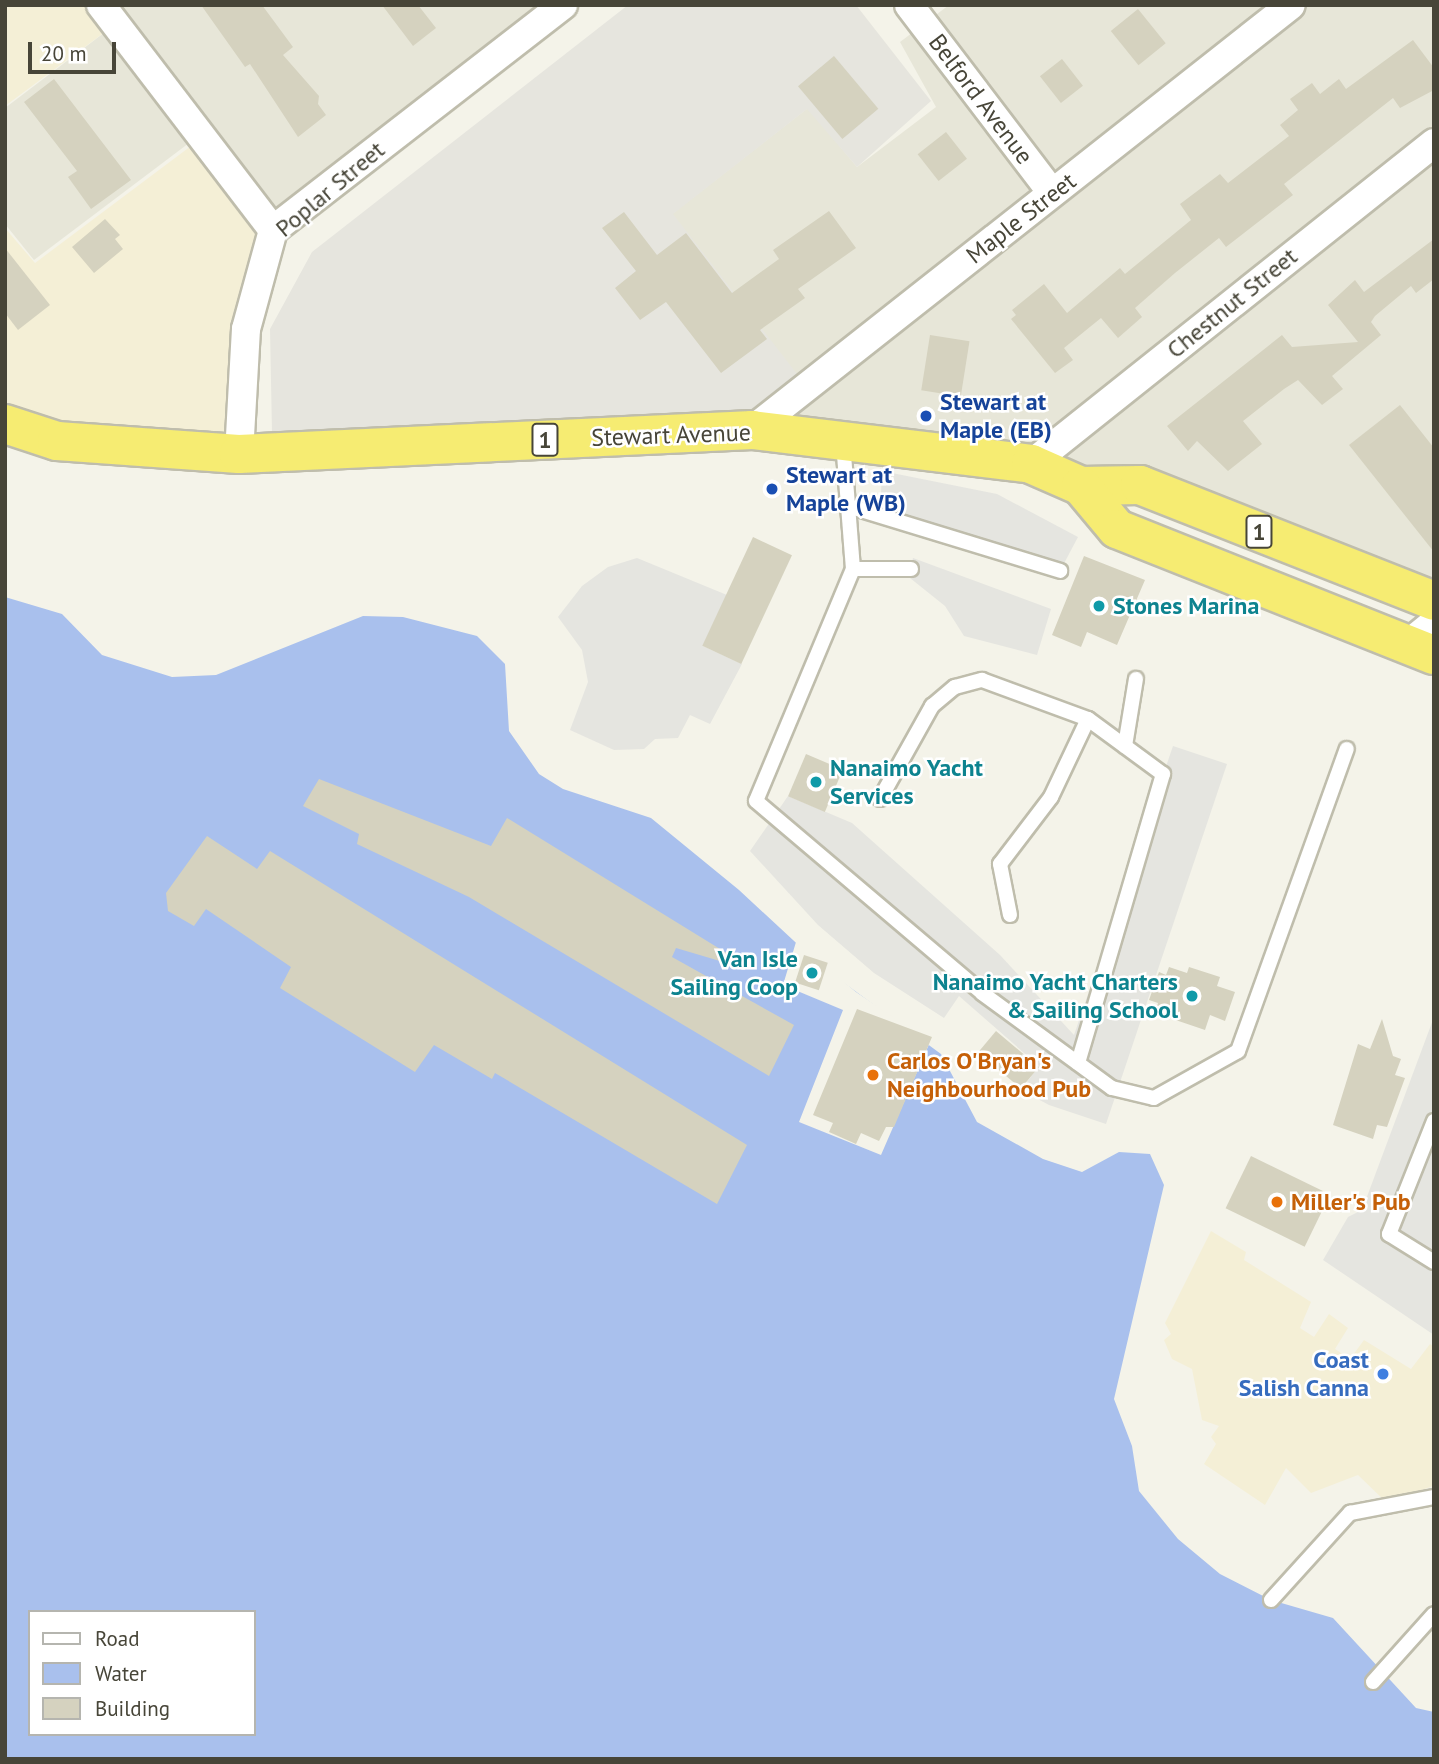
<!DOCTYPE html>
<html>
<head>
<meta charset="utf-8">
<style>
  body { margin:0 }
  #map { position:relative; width:1439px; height:1764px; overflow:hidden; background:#f4f3e9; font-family:"PT Sans",sans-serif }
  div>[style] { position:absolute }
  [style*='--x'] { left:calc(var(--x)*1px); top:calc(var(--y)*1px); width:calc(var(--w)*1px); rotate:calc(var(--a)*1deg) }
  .residential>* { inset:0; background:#e7e6d8 }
  .commercial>* { inset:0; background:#f4efd6 }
  .industrial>* { inset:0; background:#e6e5de }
  .parking>* { inset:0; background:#e5e5e0 }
  .water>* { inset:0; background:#a9c0ed }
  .pier>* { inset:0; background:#f4f3e9 }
  .building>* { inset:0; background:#d5d2bf; transform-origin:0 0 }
  .roads { filter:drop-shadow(2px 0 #bfbdac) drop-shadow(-2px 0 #bfbdac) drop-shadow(0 2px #bfbdac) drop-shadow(0 -2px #bfbdac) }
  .lane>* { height:14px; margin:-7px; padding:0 7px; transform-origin:7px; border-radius:7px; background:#fff }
  .street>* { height:28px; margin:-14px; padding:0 14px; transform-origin:14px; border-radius:14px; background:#fff }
  .highway>* { height:38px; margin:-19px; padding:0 19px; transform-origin:19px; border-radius:19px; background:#f6ec72 }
  .dots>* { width:19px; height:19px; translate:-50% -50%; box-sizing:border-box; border:4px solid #fff; border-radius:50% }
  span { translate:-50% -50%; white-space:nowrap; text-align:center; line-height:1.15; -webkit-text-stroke:5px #fff; paint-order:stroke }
  .shield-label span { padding:2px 5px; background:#fff; border:2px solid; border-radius:5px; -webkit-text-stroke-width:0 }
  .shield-label { font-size:23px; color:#474538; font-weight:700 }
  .street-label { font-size:24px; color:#474538 }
  .transit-label { font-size:24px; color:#164399; font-weight:700 }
  .left { translate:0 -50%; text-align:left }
  .culture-label { font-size:24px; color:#0d838f; font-weight:700 }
  .right { translate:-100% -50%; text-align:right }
  .food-label { font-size:24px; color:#c56008; font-weight:700 }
  .shop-label { font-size:24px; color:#366cbe; font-weight:700 }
  .frame { position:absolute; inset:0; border:7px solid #474538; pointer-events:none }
  .legend { position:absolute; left:28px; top:1610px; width:228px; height:126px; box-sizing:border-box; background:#fff; border:2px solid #b5b5af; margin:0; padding:9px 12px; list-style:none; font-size:21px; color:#474538 }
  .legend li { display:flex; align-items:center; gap:14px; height:35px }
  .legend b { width:35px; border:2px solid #b5b5af }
  .scale { position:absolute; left:28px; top:42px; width:88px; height:32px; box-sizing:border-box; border:4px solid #474538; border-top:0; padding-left:9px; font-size:21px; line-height:24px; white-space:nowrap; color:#474538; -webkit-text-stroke:5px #fff; paint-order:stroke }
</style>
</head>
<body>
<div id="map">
  <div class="residential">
    <div style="clip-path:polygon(114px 5px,548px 5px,276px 215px)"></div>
    <div style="clip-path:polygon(949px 5px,1434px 5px,1434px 596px,1140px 479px,751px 424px,672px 214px,808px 108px,857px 167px,936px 107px,900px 42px)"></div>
    <div style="clip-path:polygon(113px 26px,197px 137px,34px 260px,5px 224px,5px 108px)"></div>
  </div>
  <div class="commercial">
    <div style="clip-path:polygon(5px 5px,96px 5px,113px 26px,5px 106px)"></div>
    <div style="clip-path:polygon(199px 140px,268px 232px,232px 448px,5px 417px,5px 228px,35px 263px)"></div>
    <div style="clip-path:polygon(1211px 1231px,1246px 1252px,1244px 1260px,1311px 1302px,1300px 1328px,1314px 1337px,1329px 1314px,1348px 1328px,1335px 1349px,1350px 1359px,1364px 1340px,1411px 1369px,1430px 1344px,1434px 1347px,1433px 1486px,1387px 1503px,1358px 1475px,1311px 1493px,1286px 1468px,1265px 1505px,1204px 1464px,1216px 1444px,1211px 1437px,1219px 1426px,1202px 1420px,1192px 1369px,1172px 1359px,1164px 1340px,1171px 1334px,1165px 1323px)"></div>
  </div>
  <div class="industrial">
    <div style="clip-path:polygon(628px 5px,856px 5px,931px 101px,857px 167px,807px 109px,673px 214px,804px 383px,751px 424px,272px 433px,270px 329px,312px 252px)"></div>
  </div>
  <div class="parking">
    <div style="clip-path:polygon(882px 471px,997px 494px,1078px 537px,1060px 571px,880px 516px)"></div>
    <div style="clip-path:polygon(637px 558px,727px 595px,703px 646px,742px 664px,710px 724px,690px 715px,678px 738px,655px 739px,644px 749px,614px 750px,570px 730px,588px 682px,582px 650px,558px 617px,582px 586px,608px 567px)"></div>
    <div style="clip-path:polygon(913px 558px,1051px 609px,1037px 655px,964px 636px,945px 606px,910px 578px)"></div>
    <div style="clip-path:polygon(1173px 746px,1227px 764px,1106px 1124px,1049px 1105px,1021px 1090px,1039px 1066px,959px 996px,944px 1018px,874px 973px,818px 925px,750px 851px,788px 796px,852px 823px,1000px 955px,1074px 1035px)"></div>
    <div style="clip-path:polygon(1434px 1017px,1434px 1335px,1323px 1260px,1348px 1217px,1362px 1210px)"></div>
  </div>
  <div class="water">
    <div style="clip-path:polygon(evenodd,5px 597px,62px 614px,102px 655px,172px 677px,216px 675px,363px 616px,403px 617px,477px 636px,505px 664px,509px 731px,539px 774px,563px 789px,651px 818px,739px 890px,821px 966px,941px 1054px,977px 1122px,1043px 1159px,1082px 1172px,1119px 1152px,1150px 1154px,1164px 1185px,1114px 1399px,1132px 1446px,1139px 1491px,1178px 1539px,1220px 1574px,1271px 1600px,1333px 1618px,1416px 1708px,1434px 1712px,1434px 1759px,5px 1759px,5px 597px,30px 1612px,254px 1612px,254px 1734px,30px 1734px,30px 1612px)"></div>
  </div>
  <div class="pier">
    <div style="clip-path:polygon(796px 942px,856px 992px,930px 1042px,881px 1155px,799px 1122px,843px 1010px,783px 985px)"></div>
  </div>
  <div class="building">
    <div style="clip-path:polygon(201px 5px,262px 5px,293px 47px,283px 55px,319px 96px,318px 104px,326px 115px,298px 137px,250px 64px,245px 67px)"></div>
    <div style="clip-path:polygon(382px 5px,418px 5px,436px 28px,413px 46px)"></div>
    <div style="left:1138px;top:9px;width:44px;height:35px;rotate:51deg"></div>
    <div style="clip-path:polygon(1413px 40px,1434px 68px,1434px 90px,1400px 108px,1393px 98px,1284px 184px,1293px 195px,1226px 247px,1219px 238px,1175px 273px,1135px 308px,1142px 317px,1118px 338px,1101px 318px,1064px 348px,1073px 360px,1055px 373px,1011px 319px,1016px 315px,1012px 310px,1044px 284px,1067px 313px,1120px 268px,1125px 274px,1191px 220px,1180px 204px,1220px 174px,1228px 183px,1289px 136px,1280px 125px,1298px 110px,1290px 99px,1312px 83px,1320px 94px,1339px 79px,1346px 89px)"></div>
    <div style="left:834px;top:56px;width:69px;height:47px;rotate:50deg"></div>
    <div style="left:1062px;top:59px;width:34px;height:28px;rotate:52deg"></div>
    <div style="clip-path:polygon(54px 79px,131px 180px,91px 209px,68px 177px,77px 171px,24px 102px)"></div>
    <div style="left:946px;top:132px;width:34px;height:36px;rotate:52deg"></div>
    <div style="clip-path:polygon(829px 211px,856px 248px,798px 289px,805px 298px,760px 330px,767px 339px,721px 373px,666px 302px,640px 320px,615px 288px,636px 271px,602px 228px,624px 212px,657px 255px,686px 233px,732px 293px,779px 259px,773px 250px)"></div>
    <div style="clip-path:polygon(105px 219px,120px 235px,115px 239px,123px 249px,94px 273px,72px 247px)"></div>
    <div style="clip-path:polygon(1434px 239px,1434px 279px,1416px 293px,1411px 286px,1375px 316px,1371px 322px,1381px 335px,1332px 376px,1343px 389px,1322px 405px,1298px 380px,1284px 389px,1243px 421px,1262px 444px,1228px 471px,1197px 441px,1188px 451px,1167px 426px,1282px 335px,1292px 347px,1358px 342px,1328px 305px,1355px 280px,1364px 292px)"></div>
    <div style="clip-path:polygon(5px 248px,50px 305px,18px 330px,5px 313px)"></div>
    <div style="left:930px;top:335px;width:40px;height:56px;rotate:9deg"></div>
    <div style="clip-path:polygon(1400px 405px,1434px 448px,1434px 552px,1349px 445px)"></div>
    <div style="left:753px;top:537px;width:43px;height:120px;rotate:25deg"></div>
    <div style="clip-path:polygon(1084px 556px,1145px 580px,1117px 645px,1087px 632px,1081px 647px,1052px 635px)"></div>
    <div style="left:806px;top:754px;width:40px;height:46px;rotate:23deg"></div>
    <div style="clip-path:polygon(319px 779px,491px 846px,507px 818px,733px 957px,730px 964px,676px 948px,672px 957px,794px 1025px,769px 1076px,469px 897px,357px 844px,359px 834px,303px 806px)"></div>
    <div style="clip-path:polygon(207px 836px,257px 869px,270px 851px,747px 1145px,717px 1204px,495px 1073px,492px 1079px,434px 1045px,415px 1072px,280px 988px,291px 967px,206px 909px,194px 926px,168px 911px,166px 893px)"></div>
    <div style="left:804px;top:955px;width:25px;height:29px;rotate:18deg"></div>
    <div style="clip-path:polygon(1169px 967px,1187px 973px,1189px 967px,1220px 977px,1217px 986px,1235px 992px,1225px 1021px,1210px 1015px,1205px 1030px,1155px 1013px,1158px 1003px,1149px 1000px,1159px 972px,1166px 975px)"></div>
    <div style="clip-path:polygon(857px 1009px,932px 1037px,894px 1127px,886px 1127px,879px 1141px,861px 1133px,856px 1144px,829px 1132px,833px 1123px,813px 1115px)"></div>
    <div style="clip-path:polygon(1382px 1019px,1393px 1056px,1401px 1059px,1395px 1075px,1405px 1078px,1387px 1127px,1377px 1125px,1373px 1139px,1333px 1125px,1358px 1044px,1370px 1049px)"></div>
    <div style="left:996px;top:1031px;width:56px;height:28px;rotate:40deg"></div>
    <div style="left:1251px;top:1156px;width:88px;height:58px;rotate:26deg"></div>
  </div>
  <div class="roads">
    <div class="lane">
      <div style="--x:843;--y:442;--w:127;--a:85.5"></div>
      <div style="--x:853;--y:569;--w:251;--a:112.7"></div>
      <div style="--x:756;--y:801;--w:297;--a:40.3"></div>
      <div style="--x:982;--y:993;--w:161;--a:36.2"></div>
      <div style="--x:1112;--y:1088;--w:43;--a:13.4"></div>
      <div style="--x:1154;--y:1098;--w:96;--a:-29.2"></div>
      <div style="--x:1238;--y:1051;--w:321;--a:-70.2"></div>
      <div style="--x:848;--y:506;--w:222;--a:17"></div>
      <div style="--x:853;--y:569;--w:58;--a:0"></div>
      <div style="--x:1125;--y:746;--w:68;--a:-80.7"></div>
      <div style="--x:880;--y:799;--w:107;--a:-60.8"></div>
      <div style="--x:932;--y:706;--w:30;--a:-40"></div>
      <div style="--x:955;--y:687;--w:28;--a:-15"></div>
      <div style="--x:982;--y:680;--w:113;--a:20.2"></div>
      <div style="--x:1010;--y:915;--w:52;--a:-101.1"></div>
      <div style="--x:1000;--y:864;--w:84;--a:-52.7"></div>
      <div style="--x:1051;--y:797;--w:86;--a:-64.6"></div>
      <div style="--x:1088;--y:719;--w:93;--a:36.3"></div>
      <div style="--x:1163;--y:774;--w:301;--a:106.4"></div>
      <div style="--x:1434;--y:1121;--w:122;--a:111.7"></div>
      <div style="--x:1389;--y:1234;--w:53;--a:31.9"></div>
      <div style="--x:1271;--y:1600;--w:118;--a:-47.8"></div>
      <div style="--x:1350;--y:1513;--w:86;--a:-10.8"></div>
      <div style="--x:1373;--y:1682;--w:91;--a:-48.1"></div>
    </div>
    <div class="street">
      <div style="--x:101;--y:5;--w:283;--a:52.6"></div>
      <div style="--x:909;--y:5;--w:236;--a:52.7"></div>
      <div style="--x:752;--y:430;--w:686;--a:-38.26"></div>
      <div style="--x:239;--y:454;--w:125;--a:-86.8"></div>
      <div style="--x:246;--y:329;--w:103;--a:-74.7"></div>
      <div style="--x:273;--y:230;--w:367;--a:-37.8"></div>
      <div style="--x:1031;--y:464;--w:515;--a:-38.54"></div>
      <div style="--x:1409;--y:643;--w:32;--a:-39"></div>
    </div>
    <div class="highway">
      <div style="--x:5;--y:424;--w:55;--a:18.1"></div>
      <div style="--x:57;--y:441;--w:182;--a:4.1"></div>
      <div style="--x:239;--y:454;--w:514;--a:-2.68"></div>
      <div style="--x:752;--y:430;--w:281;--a:6.9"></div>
      <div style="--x:1031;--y:464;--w:55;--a:23.7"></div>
      <div style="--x:1081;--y:486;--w:59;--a:-1"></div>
      <div style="--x:1140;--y:485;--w:316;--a:21.5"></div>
      <div style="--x:1081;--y:486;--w:56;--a:50.1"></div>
      <div style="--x:1117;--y:529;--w:341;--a:21.7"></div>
    </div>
  </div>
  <div class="dots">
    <div style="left:926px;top:416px;background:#1a4fb4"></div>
    <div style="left:772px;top:489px;background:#1a4fb4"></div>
    <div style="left:1099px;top:606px;background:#0f9aa8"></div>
    <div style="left:816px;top:782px;background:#0f9aa8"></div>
    <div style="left:812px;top:973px;background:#0f9aa8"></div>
    <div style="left:1192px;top:996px;background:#0f9aa8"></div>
    <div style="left:873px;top:1075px;background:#e8710a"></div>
    <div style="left:1277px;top:1202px;background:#e8710a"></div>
    <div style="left:1383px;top:1374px;background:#3f7fe0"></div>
  </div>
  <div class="shield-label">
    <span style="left:545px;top:440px">1</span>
    <span style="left:1259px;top:532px">1</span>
  </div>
  <div class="street-label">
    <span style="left:981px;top:99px;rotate:53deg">Belford Avenue</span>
    <span style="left:330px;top:189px;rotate:-40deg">Poplar Street</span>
    <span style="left:1021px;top:218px;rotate:-38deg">Maple Street</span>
    <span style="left:1232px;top:303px;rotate:-39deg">Chestnut Street</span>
    <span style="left:671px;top:435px;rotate:-2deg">Stewart Avenue</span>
  </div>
  <div class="transit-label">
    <span class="left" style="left:940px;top:416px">Stewart at<br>Maple (EB)</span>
    <span class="left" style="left:786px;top:489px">Stewart at<br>Maple (WB)</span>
  </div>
  <div class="culture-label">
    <span class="left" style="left:1113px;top:606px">Stones Marina</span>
    <span class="left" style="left:830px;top:782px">Nanaimo Yacht<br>Services</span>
    <span class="right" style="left:798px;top:973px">Van Isle<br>Sailing Coop</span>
    <span class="right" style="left:1178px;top:996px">Nanaimo Yacht Charters<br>&amp; Sailing School</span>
  </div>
  <div class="food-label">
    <span class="left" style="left:887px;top:1075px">Carlos O'Bryan's<br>Neighbourhood Pub</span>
    <span class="left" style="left:1291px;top:1202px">Miller's Pub</span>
  </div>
  <div class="shop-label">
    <span class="right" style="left:1369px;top:1374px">Coast<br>Salish Canna</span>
  </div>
  <div class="frame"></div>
  <ul class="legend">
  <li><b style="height:9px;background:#fff"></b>Road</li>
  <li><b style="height:19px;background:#a9c0ed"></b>Water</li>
  <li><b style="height:19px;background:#d5d2bf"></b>Building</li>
  </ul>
  <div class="scale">20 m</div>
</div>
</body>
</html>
